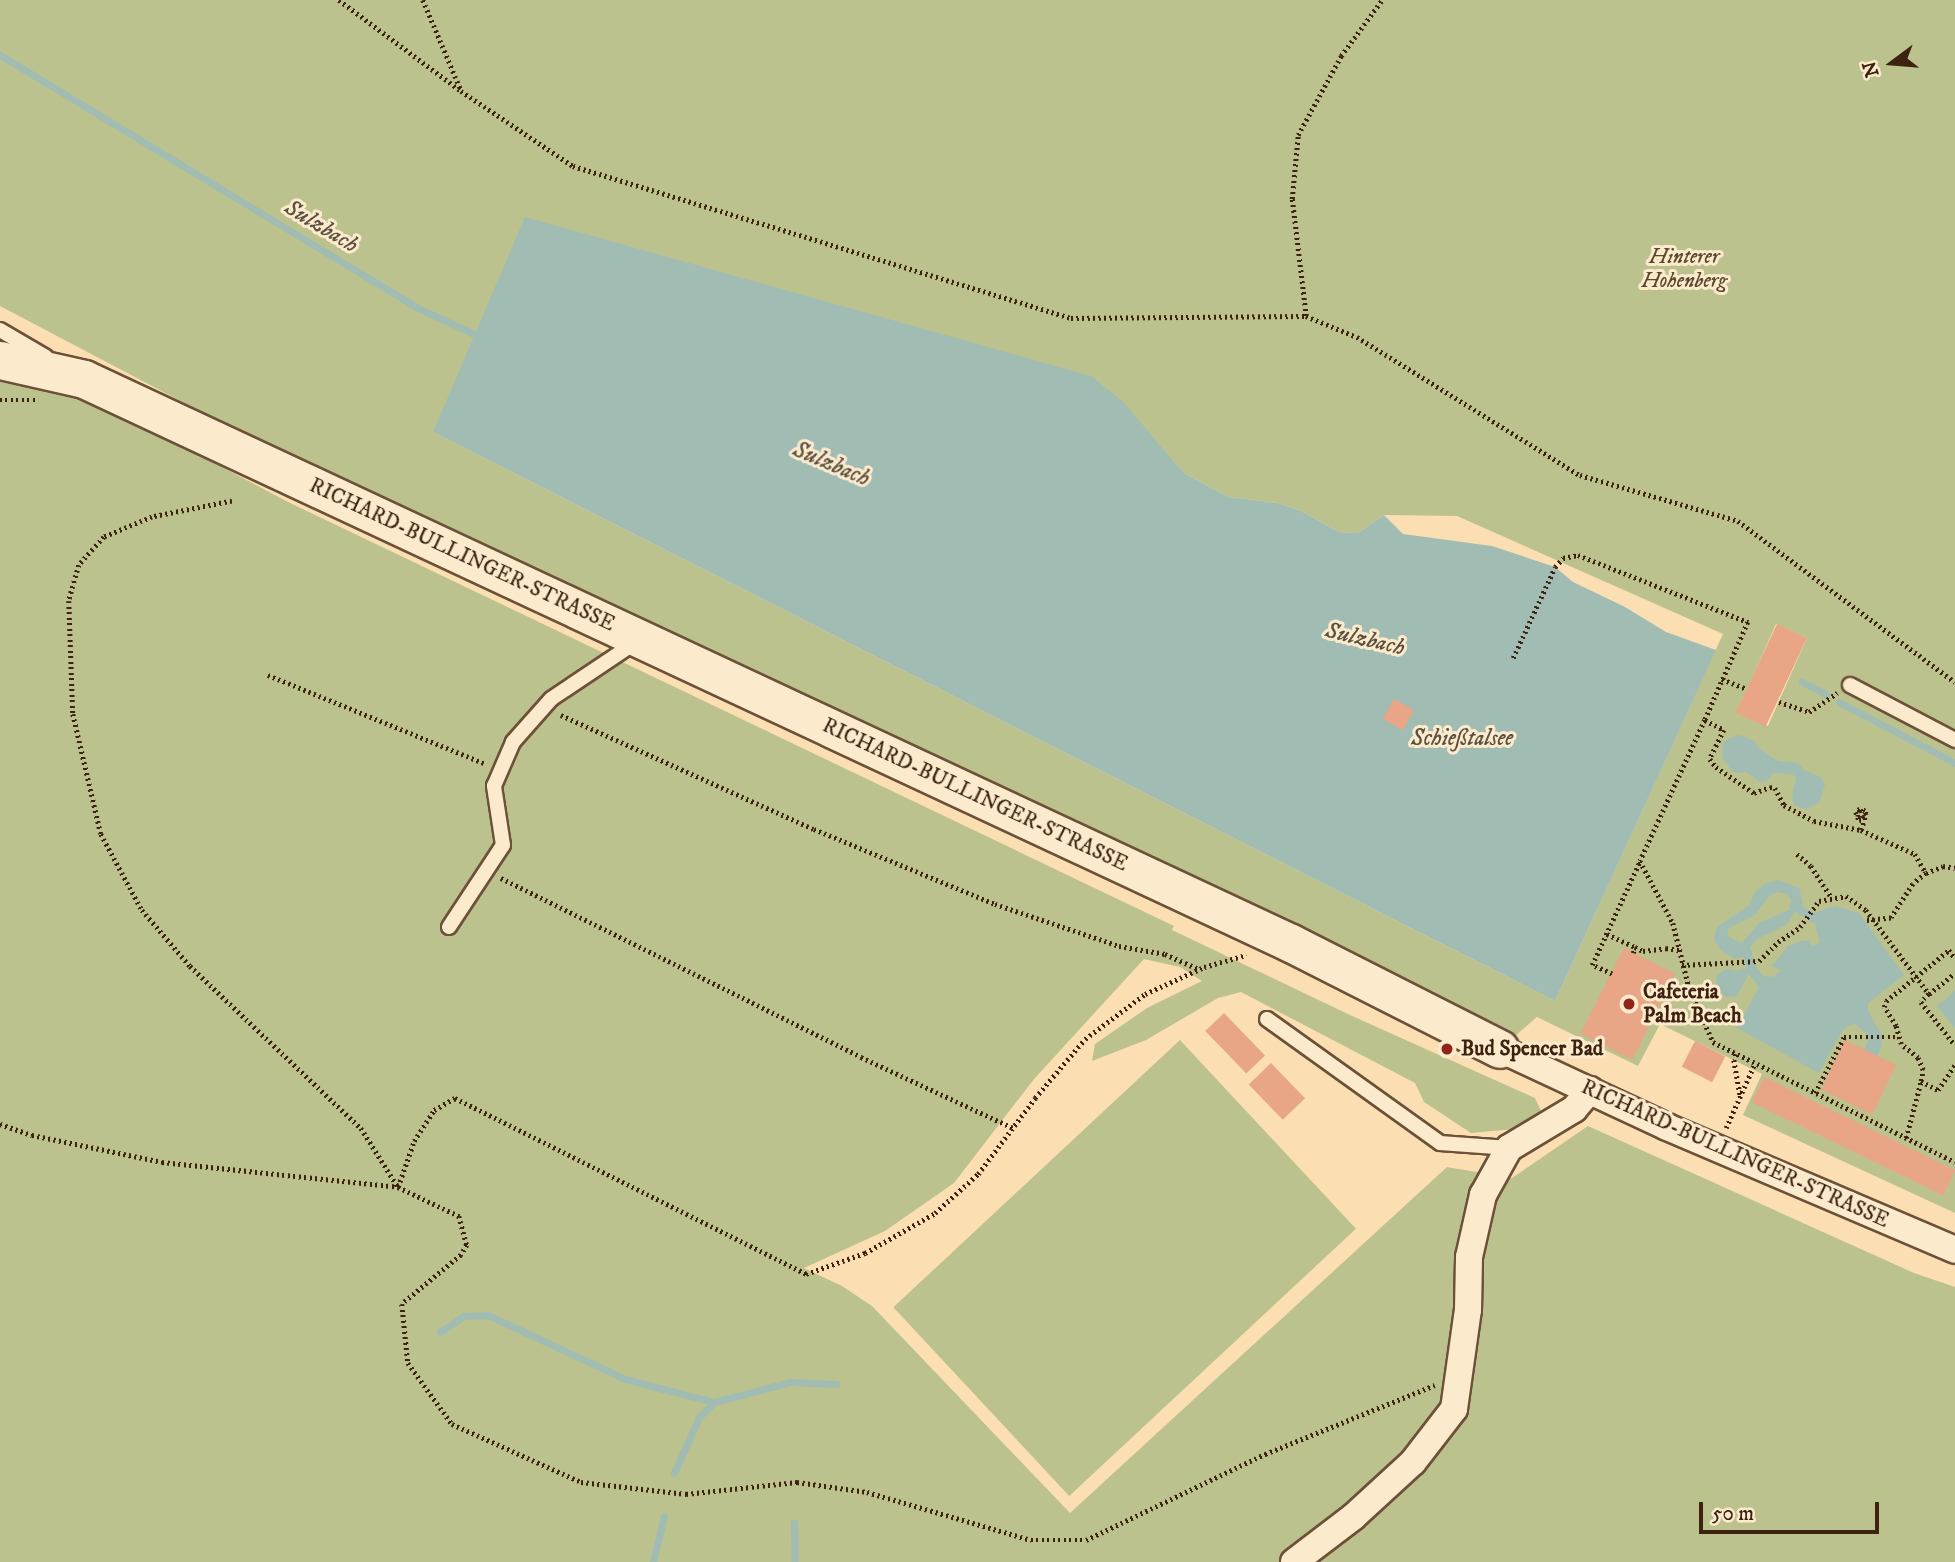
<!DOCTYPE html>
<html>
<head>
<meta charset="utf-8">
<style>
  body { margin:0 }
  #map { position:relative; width:1955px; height:1562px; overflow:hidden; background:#fbdfb2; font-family:"IM FELL DW Pica",serif }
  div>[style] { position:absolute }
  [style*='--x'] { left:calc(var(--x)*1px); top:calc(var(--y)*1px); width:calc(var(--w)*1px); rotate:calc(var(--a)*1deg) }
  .green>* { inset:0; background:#bbc28e; transform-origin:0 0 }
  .water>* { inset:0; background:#a0bcb3 }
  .stream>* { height:7px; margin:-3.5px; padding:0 3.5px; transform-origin:3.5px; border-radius:3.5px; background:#a0bcb3 }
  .building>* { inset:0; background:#e8a686; transform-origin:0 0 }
  .path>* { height:4.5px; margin-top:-2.25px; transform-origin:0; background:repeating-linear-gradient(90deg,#3c220f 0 2px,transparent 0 5.5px) }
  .roads { filter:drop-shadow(2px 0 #6c5138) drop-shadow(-2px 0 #6c5138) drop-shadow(0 2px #6c5138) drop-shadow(0 -2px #6c5138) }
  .lane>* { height:14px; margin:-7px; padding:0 7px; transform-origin:7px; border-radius:7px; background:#fceacd }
  .street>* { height:26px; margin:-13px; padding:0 13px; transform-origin:13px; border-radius:13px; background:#fceacd }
  .secondary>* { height:37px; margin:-18.5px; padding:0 18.5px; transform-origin:18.5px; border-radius:18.5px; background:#fceacd }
  .dots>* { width:19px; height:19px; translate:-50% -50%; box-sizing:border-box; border:4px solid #fceacd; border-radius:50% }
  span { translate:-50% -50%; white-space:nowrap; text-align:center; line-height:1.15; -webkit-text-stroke:6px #fceacd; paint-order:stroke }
  .park-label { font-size:21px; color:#5c4a2f; font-style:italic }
  .street-label { font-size:21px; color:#3c220f }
  .poi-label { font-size:21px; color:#3c220f; font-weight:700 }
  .left { translate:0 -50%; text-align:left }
  .water-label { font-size:23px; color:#5a5040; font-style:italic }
  .north { position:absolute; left:1857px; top:28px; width:70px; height:70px; -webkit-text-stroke:5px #fceacd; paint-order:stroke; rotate:254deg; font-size:19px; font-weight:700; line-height:28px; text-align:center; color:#3c220f }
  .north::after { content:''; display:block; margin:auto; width:24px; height:32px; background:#3c220f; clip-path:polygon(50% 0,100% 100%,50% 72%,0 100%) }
  .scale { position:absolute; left:1699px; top:1502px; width:180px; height:32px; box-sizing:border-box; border:4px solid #3c220f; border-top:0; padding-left:9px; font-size:21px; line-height:24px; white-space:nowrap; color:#3c220f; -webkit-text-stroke:5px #fceacd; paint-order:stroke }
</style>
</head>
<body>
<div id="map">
  <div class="green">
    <div style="clip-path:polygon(evenodd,0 0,1955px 0,1955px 1213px,1743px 1115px,1762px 1074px,1660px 1024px,1638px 1066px,1537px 1017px,1507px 1043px,306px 467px,0 306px,0 0,1145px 428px,1185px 474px,1229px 497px,1278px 503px,1301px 511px,1339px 532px,1358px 533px,1384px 515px,1457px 516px,1723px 634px,1555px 1001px,433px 432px,1145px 428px,0 0,1776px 624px,1807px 638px,1768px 726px,1737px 712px,1776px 624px)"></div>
    <div style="clip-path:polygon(0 375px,82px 393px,286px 501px,1174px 926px,1172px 930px,1350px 1015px,1535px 1098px,1542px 1113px,1533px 1119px,1514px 1129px,1471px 1133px,1424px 1102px,1415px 1083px,1241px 992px,1218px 998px,1146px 1040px,1092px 1061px,1095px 1044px,1147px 1008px,1202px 981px,1180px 967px,1144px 959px,1034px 1079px,954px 1183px,885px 1231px,804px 1268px,842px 1286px,872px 1306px,1070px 1513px,1447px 1167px,1512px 1178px,1588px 1126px,1914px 1273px,1955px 1287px,1955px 1562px,0 1562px)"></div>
    <div style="left:1180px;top:1040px;width:258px;height:392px;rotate:47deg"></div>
  </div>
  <div class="water">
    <div style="clip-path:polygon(525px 217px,1091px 376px,1123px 402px,1185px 474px,1229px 497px,1278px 503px,1301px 511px,1339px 532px,1358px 533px,1384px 515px,1403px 534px,1492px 546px,1555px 567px,1573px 582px,1625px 607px,1666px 632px,1716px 650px,1555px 1001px,433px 432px)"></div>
    <div style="clip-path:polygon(1738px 735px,1755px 741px,1757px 747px,1778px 761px,1798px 763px,1804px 770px,1821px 777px,1825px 785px,1819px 803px,1805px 809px,1794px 805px,1792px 798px,1796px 777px,1792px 774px,1773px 773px,1767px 781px,1760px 782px,1746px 772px,1734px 773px,1723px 759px,1722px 748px,1724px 741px)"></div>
    <div style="clip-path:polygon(evenodd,1779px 880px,1799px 888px,1804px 908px,1815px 913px,1835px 906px,1859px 913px,1904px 975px,1868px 1003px,1868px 1010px,1881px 1034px,1882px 1045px,1877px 1056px,1864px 1050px,1868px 1041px,1868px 1035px,1855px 1024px,1845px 1028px,1839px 1036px,1819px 1073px,1737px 1028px,1759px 987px,1749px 974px,1737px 996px,1726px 997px,1718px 989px,1716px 977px,1726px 969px,1738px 971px,1746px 968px,1744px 957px,1735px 959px,1720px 950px,1714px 939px,1717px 927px,1748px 906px,1756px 891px,1766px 883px,1779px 880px,1777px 892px,1787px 894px,1791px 900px,1789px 910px,1759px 923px,1742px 943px,1729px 937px,1727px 929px,1755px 915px,1768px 897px,1777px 892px,1779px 880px,1795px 912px,1815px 924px,1820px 942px,1812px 947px,1810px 940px,1801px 941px,1788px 946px,1772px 966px,1781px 970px,1774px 977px,1764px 976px,1757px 969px,1750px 947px,1757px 939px,1786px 925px,1795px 912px)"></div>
    <div style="clip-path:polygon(1955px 991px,1955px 1028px,1937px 1006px)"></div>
  </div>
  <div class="stream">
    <div style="--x:0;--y:55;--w:491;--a:31.2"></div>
    <div style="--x:420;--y:309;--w:67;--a:24.7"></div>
    <div style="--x:1802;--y:682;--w:27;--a:27"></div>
    <div style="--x:1839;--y:702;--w:131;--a:27.7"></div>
    <div style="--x:440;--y:1332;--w:29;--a:-34"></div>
    <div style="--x:464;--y:1316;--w:24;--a:-2"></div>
    <div style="--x:488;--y:1315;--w:151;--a:25"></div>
    <div style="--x:625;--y:1379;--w:92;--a:14.5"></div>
    <div style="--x:674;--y:1473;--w:61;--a:-65.9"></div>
    <div style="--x:699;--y:1417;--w:21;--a:-45"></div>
    <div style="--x:714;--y:1402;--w:79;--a:-14.7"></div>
    <div style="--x:790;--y:1382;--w:46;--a:2.5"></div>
    <div style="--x:794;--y:1523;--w:39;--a:89"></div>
    <div style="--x:653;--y:1562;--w:47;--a:-76.6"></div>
  </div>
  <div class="building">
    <div style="left:1777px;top:624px;width:33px;height:98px;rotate:25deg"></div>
    <div style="left:1394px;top:699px;width:23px;height:23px;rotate:29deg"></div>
    <div style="left:1624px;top:948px;width:58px;height:96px;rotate:27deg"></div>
    <div style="left:1224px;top:1013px;width:59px;height:26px;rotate:46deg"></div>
    <div style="left:1845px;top:1040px;width:57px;height:55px;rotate:26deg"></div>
    <div style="left:1695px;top:1041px;width:34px;height:29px;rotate:27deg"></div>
    <div style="left:1271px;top:1063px;width:49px;height:31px;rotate:46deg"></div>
    <div style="left:1764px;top:1077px;width:213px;height:28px;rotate:26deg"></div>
  </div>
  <div class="path">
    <div style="--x:339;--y:0;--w:152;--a:36.7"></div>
    <div style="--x:461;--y:91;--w:135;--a:33.8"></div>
    <div style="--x:573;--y:166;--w:521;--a:16.97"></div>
    <div style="--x:1071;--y:318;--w:235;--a:-0.5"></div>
    <div style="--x:1306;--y:316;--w:55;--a:22.4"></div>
    <div style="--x:1357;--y:337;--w:262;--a:31.8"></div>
    <div style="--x:1580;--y:475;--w:165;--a:16.2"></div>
    <div style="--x:1738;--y:521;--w:270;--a:36.6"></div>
    <div style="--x:423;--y:0;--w:98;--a:67.1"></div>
    <div style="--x:1306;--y:316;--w:118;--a:-96.8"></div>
    <div style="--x:1292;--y:199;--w:64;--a:-84.6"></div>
    <div style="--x:1298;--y:135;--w:90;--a:-61.4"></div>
    <div style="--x:1341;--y:56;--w:69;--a:-53.8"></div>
    <div style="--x:0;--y:400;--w:37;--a:0"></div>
    <div style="--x:232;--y:501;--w:82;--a:168.7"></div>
    <div style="--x:152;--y:517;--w:52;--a:157.4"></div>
    <div style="--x:104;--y:537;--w:38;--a:132"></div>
    <div style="--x:79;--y:565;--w:37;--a:106"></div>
    <div style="--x:69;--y:601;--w:113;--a:88"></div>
    <div style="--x:73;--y:714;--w:123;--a:76.9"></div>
    <div style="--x:101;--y:834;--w:86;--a:61.7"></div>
    <div style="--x:142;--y:910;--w:74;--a:49.4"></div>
    <div style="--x:190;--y:966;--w:236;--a:43.5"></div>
    <div style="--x:361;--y:1128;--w:70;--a:57.9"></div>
    <div style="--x:398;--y:1187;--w:49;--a:-70.8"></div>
    <div style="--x:414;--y:1141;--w:37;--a:-57"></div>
    <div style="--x:434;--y:1110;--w:24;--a:-30"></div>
    <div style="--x:455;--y:1098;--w:393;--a:26.6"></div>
    <div style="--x:806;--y:1274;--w:63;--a:-19.6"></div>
    <div style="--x:865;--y:1253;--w:81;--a:-29.7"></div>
    <div style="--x:935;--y:1213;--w:58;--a:-42.2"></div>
    <div style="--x:978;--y:1174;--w:95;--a:-53.1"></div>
    <div style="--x:1035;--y:1098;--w:77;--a:-49.7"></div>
    <div style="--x:1085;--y:1039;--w:75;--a:-36.9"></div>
    <div style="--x:1145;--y:994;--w:65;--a:-24.6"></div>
    <div style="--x:1204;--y:967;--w:44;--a:-15.9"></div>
    <div style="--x:1513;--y:658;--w:100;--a:-65.2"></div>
    <div style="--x:1555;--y:567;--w:12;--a:-48"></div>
    <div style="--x:1563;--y:558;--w:15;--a:-11"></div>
    <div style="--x:1578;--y:555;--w:183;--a:21.5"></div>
    <div style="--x:1748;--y:622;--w:107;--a:113.7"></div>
    <div style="--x:1705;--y:720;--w:21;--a:28"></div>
    <div style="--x:1724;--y:730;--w:32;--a:116"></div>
    <div style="--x:1710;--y:759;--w:10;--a:53"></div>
    <div style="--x:1716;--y:767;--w:46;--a:34.4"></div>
    <div style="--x:1754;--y:793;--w:17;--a:-21"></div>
    <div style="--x:1770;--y:787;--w:5;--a:11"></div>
    <div style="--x:1775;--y:788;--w:19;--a:62"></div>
    <div style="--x:1784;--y:805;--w:34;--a:28"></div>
    <div style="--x:1814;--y:821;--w:48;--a:10.8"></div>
    <div style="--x:1861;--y:830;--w:59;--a:24"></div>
    <div style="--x:1915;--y:854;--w:22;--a:60"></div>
    <div style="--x:1926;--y:873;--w:17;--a:140"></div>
    <div style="--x:1913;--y:884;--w:40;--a:122.9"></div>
    <div style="--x:1891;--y:918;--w:27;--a:174"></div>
    <div style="--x:268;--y:675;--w:233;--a:22.2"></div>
    <div style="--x:1722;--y:679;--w:27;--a:22"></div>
    <div style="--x:1779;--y:702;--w:32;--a:18"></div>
    <div style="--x:1809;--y:712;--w:34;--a:-34"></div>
    <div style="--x:561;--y:715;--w:277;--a:24.3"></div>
    <div style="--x:814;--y:829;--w:196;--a:22.5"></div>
    <div style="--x:995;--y:904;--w:131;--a:18.7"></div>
    <div style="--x:1119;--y:946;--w:47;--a:9.9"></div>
    <div style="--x:1165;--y:954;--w:36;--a:24"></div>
    <div style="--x:1705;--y:720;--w:155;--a:114.7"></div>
    <div style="--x:1640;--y:861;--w:70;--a:62"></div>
    <div style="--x:1673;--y:923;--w:66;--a:76"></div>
    <div style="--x:1689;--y:987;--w:60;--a:66.4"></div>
    <div style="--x:1713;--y:1042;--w:270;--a:26.4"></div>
    <div style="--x:1861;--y:830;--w:17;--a:-73"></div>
    <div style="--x:1866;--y:814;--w:3;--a:-108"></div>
    <div style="--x:1865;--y:811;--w:5;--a:-158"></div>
    <div style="--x:1860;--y:809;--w:5;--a:143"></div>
    <div style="--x:1856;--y:812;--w:9;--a:69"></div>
    <div style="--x:1859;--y:820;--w:5;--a:-11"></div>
    <div style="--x:1864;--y:819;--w:3;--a:-72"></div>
    <div style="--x:1865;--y:816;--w:8;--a:-130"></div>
    <div style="--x:1860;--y:810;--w:7;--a:106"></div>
    <div style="--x:1858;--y:817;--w:5;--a:0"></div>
    <div style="--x:1863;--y:817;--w:2;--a:-117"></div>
    <div style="--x:1797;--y:854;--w:18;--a:41"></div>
    <div style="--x:1811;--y:866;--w:37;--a:57"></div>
    <div style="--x:1926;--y:873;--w:18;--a:-22"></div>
    <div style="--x:1943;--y:866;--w:12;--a:9"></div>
    <div style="--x:501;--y:878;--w:402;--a:26.4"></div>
    <div style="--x:861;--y:1057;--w:168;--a:25"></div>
    <div style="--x:1607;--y:934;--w:31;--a:25"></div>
    <div style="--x:1633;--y:953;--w:6;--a:-72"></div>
    <div style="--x:1635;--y:947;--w:9;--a:27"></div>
    <div style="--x:1643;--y:951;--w:23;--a:-7"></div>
    <div style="--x:1666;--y:948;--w:13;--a:9"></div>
    <div style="--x:1682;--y:965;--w:77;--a:-3"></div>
    <div style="--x:1759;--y:961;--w:27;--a:-45"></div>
    <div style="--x:1778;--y:942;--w:27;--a:-34"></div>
    <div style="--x:1800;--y:927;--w:32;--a:-54"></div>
    <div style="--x:1819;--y:901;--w:27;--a:-10"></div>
    <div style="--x:1846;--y:896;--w:24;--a:35"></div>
    <div style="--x:1866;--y:910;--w:105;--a:53.1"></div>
    <div style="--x:1929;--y:994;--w:33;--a:-39"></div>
    <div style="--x:1612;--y:974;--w:22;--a:-156"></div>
    <div style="--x:1592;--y:965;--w:115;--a:-65.2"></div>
    <div style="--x:1929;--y:994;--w:11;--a:135"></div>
    <div style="--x:1921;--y:1002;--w:55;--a:51.7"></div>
    <div style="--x:1736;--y:1054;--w:6;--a:108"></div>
    <div style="--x:1734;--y:1060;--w:36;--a:80"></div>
    <div style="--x:1921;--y:1081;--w:11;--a:-80"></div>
    <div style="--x:1923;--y:1070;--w:13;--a:-113"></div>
    <div style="--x:1918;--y:1058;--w:22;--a:-141"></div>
    <div style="--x:1901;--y:1044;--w:19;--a:-106"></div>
    <div style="--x:1896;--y:1026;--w:22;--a:-122"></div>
    <div style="--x:1884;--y:1007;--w:6;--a:-72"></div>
    <div style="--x:1886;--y:1001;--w:81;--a:-39"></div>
    <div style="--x:1949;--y:950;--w:10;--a:53"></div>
    <div style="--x:1815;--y:1093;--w:63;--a:-62.6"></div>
    <div style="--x:1844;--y:1037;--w:53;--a:0"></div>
    <div style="--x:0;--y:1124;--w:34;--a:19"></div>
    <div style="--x:32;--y:1135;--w:133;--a:11.7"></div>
    <div style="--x:162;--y:1162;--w:237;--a:6"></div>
    <div style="--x:398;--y:1187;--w:68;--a:25.4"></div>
    <div style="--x:459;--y:1216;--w:30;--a:75"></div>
    <div style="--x:467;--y:1245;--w:12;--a:121"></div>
    <div style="--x:461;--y:1255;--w:77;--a:140.3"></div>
    <div style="--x:402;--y:1304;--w:59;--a:84.2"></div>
    <div style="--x:408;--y:1363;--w:75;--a:54.2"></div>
    <div style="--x:452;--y:1424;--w:141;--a:24.2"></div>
    <div style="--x:581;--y:1482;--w:106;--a:6.5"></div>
    <div style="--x:686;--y:1494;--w:112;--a:-6.2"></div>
    <div style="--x:797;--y:1482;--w:71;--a:8.1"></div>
    <div style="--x:867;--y:1492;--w:171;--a:16.3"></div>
    <div style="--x:1031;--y:1540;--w:55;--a:0"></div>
    <div style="--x:1086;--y:1540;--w:199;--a:-25.7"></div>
    <div style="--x:1265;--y:1454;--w:183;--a:-22.1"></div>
    <div style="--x:1726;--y:1128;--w:71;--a:-66"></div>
    <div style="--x:1906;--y:1138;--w:59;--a:-75.3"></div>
    <div style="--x:1921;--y:1081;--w:19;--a:28"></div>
    <div style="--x:1938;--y:1090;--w:30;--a:-56"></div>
  </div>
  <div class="roads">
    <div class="lane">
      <div style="--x:0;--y:330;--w:53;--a:30.4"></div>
      <div style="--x:1850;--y:685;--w:119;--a:27.6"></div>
      <div style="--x:449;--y:927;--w:98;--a:-56.6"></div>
      <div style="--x:503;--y:845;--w:60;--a:-98.7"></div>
      <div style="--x:494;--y:786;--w:48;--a:-66.6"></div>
      <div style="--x:513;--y:742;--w:57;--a:-48.5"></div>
      <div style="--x:551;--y:699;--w:106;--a:-33.8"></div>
      <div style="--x:1267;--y:1019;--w:213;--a:35.6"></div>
      <div style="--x:1440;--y:1143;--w:69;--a:4.1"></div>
    </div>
    <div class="street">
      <div style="--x:1500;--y:1049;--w:184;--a:25"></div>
      <div style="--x:1667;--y:1127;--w:313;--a:23.1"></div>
      <div style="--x:1294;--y:1562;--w:74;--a:-37.3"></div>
      <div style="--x:1353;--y:1517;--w:81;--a:-42.5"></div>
      <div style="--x:1413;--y:1462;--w:67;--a:-52.3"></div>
      <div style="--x:1454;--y:1409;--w:100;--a:-82"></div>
      <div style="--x:1468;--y:1310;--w:53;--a:-88.9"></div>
      <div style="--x:1469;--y:1257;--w:64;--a:-77.3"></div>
      <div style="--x:1483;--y:1195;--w:54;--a:-61"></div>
      <div style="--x:1509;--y:1148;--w:76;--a:-31"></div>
      <div style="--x:1574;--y:1109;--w:25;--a:-50"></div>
    </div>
    <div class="secondary">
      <div style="--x:0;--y:360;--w:86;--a:12.7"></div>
      <div style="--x:84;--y:379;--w:1332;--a:25.05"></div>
      <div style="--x:1291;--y:943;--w:234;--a:26.9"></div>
    </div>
  </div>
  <div class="dots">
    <div style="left:1629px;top:1004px;background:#8f2418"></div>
    <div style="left:1447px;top:1049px;background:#8f2418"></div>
  </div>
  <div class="park-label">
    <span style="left:1684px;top:269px">Hinterer<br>Hohenberg</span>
  </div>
  <div class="street-label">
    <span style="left:462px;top:555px;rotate:25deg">RICHARD-BULLINGER-STRASSE</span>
    <span style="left:975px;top:795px;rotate:25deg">RICHARD-BULLINGER-STRASSE</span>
    <span style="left:1735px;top:1154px;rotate:24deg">RICHARD-BULLINGER-STRASSE</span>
  </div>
  <div class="poi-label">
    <span class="left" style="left:1643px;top:1004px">Cafeteria<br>Palm Beach</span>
    <span class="left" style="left:1461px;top:1049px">Bud Spencer Bad</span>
  </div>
  <div class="water-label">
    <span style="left:321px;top:227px;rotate:31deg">Sulzbach</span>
    <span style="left:831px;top:465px;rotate:23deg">Sulzbach</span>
    <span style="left:1365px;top:640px;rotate:13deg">Sulzbach</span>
    <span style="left:1462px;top:739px">Schießtalsee</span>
  </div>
  <div class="north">N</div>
  <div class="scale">50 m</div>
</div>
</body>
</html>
